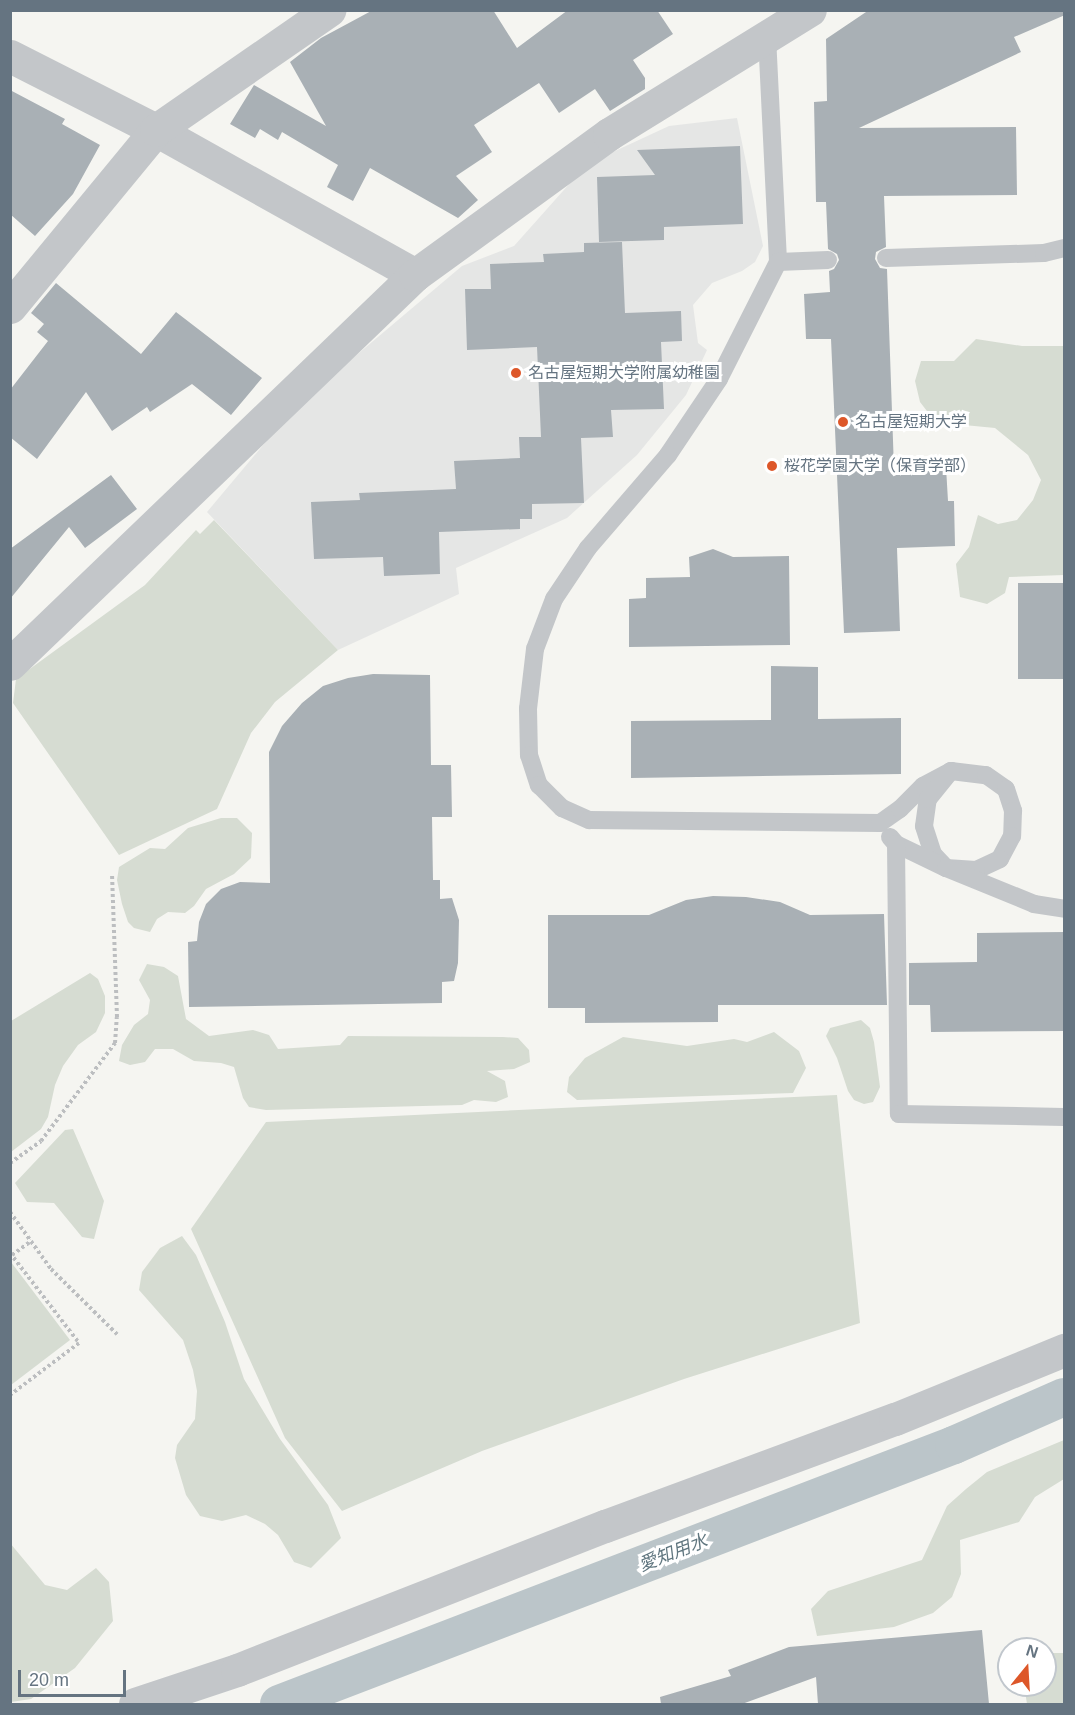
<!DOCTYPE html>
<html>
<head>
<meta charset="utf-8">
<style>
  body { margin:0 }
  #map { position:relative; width:1075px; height:1715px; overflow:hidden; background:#f5f5f1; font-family:Helvetica,"Noto Sans JP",sans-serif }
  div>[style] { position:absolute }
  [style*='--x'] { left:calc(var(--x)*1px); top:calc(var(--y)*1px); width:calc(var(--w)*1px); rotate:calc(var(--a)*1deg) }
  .built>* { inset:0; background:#e5e6e5 }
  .green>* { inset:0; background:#d6dcd2 }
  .canal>* { height:38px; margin:-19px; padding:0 19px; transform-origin:19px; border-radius:19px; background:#bbc5c9 }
  .building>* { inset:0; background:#a9b0b5; transform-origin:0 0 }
  .path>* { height:4px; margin-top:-2px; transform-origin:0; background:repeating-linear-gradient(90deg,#bcbec0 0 3px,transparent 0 6px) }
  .service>* { height:18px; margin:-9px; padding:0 9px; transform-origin:9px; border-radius:9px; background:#c3c6c9 }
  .minor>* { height:33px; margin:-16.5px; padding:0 16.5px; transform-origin:16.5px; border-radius:16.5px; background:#c3c6c9 }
  .dots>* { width:16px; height:16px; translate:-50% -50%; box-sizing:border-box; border:3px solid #fff; border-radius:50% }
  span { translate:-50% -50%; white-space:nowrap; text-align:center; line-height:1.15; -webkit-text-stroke:6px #fff; paint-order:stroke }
  .poi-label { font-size:16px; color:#657481 }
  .left { translate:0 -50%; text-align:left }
  .water-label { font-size:18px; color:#60767f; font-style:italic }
  .frame { position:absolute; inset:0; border:12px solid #657481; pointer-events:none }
  .north { position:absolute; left:997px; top:1637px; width:60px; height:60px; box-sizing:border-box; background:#fff; border:2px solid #c1c7cd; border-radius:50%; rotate:18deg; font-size:16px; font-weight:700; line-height:24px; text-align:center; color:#657481 }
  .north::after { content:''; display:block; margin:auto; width:21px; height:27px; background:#dd5729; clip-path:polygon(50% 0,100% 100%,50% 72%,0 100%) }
  .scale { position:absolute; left:18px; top:1670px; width:108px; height:27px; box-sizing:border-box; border:3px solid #657481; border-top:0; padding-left:8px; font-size:18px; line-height:21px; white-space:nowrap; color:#657481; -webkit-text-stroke:4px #fff; paint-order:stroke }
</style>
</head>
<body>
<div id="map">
  <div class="built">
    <div style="clip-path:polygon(737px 118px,763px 246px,755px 262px,742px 271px,712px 283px,693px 305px,698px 343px,707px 350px,686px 395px,637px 455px,567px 518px,456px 568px,459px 594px,338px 650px,207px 512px,295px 407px,462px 266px,514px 246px,587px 164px,669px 126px)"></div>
  </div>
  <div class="green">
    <div style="clip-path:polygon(976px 339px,1022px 346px,1064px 346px,1064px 575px,1009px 577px,1005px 593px,987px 604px,960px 597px,956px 564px,969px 547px,978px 515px,998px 524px,1017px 520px,1033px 500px,1041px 480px,1028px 455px,995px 428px,964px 425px,930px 415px,920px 402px,915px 381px,921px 361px,954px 361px)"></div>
    <div style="clip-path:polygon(214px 520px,338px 650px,275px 702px,251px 733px,217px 809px,119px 855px,13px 703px,16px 679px,145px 585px,196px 530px,200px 534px)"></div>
    <div style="clip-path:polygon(221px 818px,237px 818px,252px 833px,251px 858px,234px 874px,206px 889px,194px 906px,185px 913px,168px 912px,157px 919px,150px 932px,134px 928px,128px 922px,122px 904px,117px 880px,119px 867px,150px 848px,165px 849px,188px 828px)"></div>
    <div style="clip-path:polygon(147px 964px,164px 967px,178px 976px,186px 1019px,209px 1036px,253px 1030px,269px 1035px,278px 1049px,340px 1045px,348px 1036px,503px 1037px,518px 1038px,529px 1050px,530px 1062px,514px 1069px,487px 1071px,505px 1081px,508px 1097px,496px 1102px,474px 1100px,462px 1105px,266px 1110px,249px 1107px,243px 1098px,234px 1067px,221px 1063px,194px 1061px,173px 1049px,155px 1049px,145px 1062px,130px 1065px,119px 1061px,122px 1045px,134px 1025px,148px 1014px,150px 1000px,139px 980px)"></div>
    <div style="clip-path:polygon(90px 973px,98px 979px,105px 996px,105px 1013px,96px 1032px,78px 1045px,63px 1066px,55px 1085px,48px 1117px,41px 1129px,11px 1152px,11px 1021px)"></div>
    <div style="clip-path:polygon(861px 1020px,870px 1028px,874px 1042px,880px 1087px,873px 1102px,864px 1104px,854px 1100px,848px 1091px,837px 1058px,826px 1036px,830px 1028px)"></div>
    <div style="clip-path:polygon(774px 1032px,799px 1051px,806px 1068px,793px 1093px,577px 1100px,567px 1092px,569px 1077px,585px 1058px,623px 1037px,687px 1046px,734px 1039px,747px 1042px)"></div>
    <div style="clip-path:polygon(837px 1095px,860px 1323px,684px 1379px,482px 1451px,342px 1511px,285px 1438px,191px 1229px,266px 1122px)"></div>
    <div style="clip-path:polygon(73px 1129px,104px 1201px,94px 1239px,82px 1237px,54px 1203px,27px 1202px,15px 1183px,65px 1130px)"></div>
    <div style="clip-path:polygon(182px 1236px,196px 1255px,225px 1322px,244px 1379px,280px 1439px,328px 1505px,341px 1538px,311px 1568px,294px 1562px,278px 1535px,265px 1524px,246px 1515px,222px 1521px,200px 1516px,186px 1495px,175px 1458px,177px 1445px,195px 1419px,197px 1391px,193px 1370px,183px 1340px,139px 1290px,142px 1272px,160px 1248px)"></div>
    <div style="clip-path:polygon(11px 1262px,70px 1340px,11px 1385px)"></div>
    <div style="clip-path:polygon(1064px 1440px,1064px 1479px,1035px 1497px,1019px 1522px,960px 1540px,961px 1574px,952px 1597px,933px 1613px,894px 1627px,817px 1636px,811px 1609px,828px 1591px,922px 1560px,947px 1506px,966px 1489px,987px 1472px)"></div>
    <div style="clip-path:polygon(10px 1543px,45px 1585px,67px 1590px,96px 1568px,109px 1582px,113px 1621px,75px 1668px,31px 1699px,11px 1702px)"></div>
    <div style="clip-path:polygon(1045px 1653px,1064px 1653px,1064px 1704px,1027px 1704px,1024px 1685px,1045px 1685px)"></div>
  </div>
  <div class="canal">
    <div style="--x:279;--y:1704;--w:723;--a:-20.99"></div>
    <div style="--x:954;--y:1445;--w:120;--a:-23.6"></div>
  </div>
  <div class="building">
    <div style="clip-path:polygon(373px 10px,493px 10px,517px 48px,568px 10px,657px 10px,673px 34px,633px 60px,645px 78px,645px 89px,610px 111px,595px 89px,559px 113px,539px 83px,474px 125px,492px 152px,456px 176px,478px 200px,458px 218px,370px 168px,353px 201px,327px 187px,338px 165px,282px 132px,278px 140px,260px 129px,255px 138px,230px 124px,254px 85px,326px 126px,290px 62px,321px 38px)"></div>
    <div style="clip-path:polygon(869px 10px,1065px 10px,1065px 15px,1014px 37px,1021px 52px,859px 128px,1016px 127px,1017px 195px,884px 196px,886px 247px,876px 252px,875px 259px,880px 268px,887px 269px,894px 469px,946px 467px,948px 501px,954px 501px,955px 546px,897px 548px,900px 631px,844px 633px,831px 339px,806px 339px,804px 294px,830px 292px,829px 271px,834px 269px,839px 260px,837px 254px,828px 249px,826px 202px,816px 202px,814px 102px,827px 101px,826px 39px)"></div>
    <div style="clip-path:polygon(10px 90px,65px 119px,62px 124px,100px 145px,73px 194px,35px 236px,10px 214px)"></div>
    <div style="clip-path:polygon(740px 146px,743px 224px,664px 227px,664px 240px,599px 242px,597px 177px,655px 175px,637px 150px)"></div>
    <div style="clip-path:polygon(622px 242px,625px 313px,681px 311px,682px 341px,661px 342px,664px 409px,611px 410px,613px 437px,581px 438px,584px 503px,532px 504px,532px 519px,520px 519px,520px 529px,439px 532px,440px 574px,384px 576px,383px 557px,314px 559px,311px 502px,360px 500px,359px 493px,456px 489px,454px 461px,520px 458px,519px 437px,541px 437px,537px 347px,467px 350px,465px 289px,491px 289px,490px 264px,544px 262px,543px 254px,584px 252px,584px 243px)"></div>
    <div style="clip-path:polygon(56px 283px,141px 354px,176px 312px,262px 378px,231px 415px,192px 384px,150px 412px,147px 407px,112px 431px,86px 392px,37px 459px,10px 437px,10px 390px,48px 341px,37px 332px,44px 324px,31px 313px)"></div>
    <div style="clip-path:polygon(111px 475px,137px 509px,85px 548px,69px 527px,10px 599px,10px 549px)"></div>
    <div style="clip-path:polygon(713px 549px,733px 557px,789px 556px,790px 645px,629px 647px,629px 599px,646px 598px,646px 578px,690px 577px,689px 557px)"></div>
    <div style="left:1018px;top:583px;width:47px;height:96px"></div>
    <div style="clip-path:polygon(771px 666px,818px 667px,818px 719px,901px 718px,901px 774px,631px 778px,631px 721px,771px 720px)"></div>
    <div style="clip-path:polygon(373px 674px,430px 675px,431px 765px,451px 765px,452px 817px,432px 817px,433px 880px,440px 880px,440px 899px,452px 898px,459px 920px,458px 963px,454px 981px,442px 982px,442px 1003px,189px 1007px,188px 942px,197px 941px,199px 922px,206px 904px,221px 889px,240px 882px,270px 883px,269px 752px,282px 726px,302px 703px,323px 686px,348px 678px)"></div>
    <div style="clip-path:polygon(713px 896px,746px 897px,780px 902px,810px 915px,884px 914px,887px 1005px,718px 1005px,718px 1022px,585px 1023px,585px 1008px,548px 1008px,548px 915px,649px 915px,686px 900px)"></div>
    <div style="clip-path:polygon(1065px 932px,1065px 1031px,931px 1032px,930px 1005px,909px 1005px,909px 963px,977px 962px,977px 933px)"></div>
    <div style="clip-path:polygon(982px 1630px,989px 1704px,818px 1704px,816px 1677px,742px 1704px,661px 1704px,660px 1697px,731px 1676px,728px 1670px,789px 1647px)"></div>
  </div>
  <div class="path">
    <div style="--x:10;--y:1163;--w:38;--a:-35"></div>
    <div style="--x:41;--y:1141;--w:123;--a:-52.9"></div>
    <div style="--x:115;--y:1043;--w:26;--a:-86"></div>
    <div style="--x:117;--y:1017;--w:142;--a:-92"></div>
    <div style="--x:10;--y:1212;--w:70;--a:54.3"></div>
    <div style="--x:51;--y:1269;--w:93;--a:44.6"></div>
    <div style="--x:10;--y:1253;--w:113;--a:52.5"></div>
    <div style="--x:79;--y:1343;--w:86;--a:143"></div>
    <div style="--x:12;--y:1255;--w:24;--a:-36"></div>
  </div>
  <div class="service">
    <div style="--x:767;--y:36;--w:226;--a:87.2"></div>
    <div style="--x:778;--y:262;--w:131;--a:116.8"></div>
    <div style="--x:719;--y:379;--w:92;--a:123.9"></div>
    <div style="--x:668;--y:455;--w:123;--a:130.7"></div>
    <div style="--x:588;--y:548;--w:61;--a:123.7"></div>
    <div style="--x:554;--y:599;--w:53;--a:110.8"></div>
    <div style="--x:535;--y:649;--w:60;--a:96.7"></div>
    <div style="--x:528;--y:709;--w:46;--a:88.8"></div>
    <div style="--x:529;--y:755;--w:32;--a:72"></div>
    <div style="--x:539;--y:785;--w:33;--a:45"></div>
    <div style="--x:562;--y:808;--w:30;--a:24"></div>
    <div style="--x:589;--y:820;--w:291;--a:0.6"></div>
    <div style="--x:880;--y:823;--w:24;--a:-35"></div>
    <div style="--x:900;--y:809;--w:33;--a:-45"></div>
    <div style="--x:923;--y:786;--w:32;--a:-28"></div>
    <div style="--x:951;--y:771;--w:35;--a:7"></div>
    <div style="--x:986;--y:775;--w:24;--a:35"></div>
    <div style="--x:1006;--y:789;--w:23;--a:72"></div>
    <div style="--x:1013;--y:811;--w:25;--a:92"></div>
    <div style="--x:1012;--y:836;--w:26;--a:118"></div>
    <div style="--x:1000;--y:859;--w:26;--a:155"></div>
    <div style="--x:976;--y:870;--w:30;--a:-176"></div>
    <div style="--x:946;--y:868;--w:19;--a:-133"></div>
    <div style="--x:933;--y:854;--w:29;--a:-108"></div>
    <div style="--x:924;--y:826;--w:27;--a:-82"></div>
    <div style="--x:928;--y:799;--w:36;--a:-51"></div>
    <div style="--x:886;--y:258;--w:158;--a:-1.8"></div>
    <div style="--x:1044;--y:253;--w:21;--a:-14"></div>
    <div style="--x:778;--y:262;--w:50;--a:-2.3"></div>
    <div style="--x:890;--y:837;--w:9;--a:49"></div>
    <div style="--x:896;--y:844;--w:55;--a:25.6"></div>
    <div style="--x:946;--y:868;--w:95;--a:22.2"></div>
    <div style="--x:1034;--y:904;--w:30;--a:9"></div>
    <div style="--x:896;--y:844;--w:270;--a:89.4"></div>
    <div style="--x:899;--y:1114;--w:165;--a:1"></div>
  </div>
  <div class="minor">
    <div style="--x:10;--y:56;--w:164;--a:26.9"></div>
    <div style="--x:156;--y:130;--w:297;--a:29.2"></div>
    <div style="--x:10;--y:307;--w:229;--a:-50.5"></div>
    <div style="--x:156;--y:130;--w:211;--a:-34.7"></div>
    <div style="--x:10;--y:664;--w:562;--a:-43.85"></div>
    <div style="--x:415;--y:275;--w:240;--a:-36"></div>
    <div style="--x:609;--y:134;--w:236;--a:-31.7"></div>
    <div style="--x:135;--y:1704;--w:108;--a:-18.4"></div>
    <div style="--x:237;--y:1670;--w:395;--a:-21.4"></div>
    <div style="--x:605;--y:1526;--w:309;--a:-20.3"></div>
    <div style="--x:895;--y:1419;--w:183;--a:-22.2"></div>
  </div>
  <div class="dots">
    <div style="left:516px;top:373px;background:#dd5729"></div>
    <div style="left:843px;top:422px;background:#dd5729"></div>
    <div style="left:772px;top:466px;background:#dd5729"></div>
  </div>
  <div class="poi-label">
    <span class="left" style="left:528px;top:373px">名古屋短期大学附属幼稚園</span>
    <span class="left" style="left:855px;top:422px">名古屋短期大学</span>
    <span class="left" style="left:784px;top:466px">桜花学園大学（保育学部）</span>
  </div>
  <div class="water-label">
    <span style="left:673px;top:1553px;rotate:-21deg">愛知用水</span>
  </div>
  <div class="frame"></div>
  <div class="north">N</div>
  <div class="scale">20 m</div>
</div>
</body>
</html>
